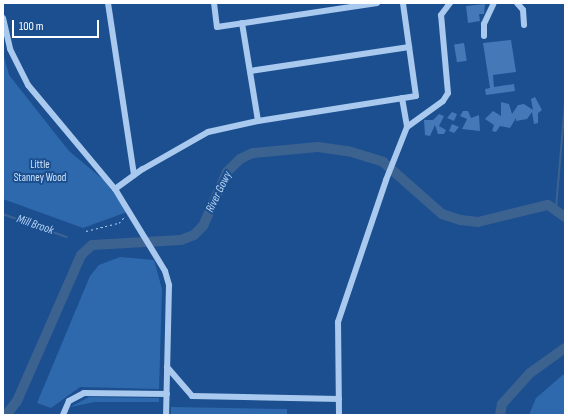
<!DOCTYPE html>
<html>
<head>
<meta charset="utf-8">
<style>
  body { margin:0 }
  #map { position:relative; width:568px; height:418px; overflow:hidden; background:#1b4f8f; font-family:"Sofia Sans Condensed",sans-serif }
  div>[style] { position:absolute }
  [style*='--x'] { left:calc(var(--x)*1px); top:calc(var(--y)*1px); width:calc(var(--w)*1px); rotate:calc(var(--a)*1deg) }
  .green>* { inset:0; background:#2e69ad }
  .stream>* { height:1.5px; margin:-0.75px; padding:0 0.75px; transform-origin:0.75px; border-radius:0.75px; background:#3c6290 }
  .river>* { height:10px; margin:-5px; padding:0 5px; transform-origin:5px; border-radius:5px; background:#3c6290 }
  .building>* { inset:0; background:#4478b7; transform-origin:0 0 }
  .path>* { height:1px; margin-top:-0.5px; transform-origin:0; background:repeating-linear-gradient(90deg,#a9c9ee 0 2px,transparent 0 5px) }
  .minor>* { height:6px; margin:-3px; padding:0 3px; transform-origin:3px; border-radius:3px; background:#a9c9ee }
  span { translate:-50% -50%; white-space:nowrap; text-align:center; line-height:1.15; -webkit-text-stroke:4px #1b4f8f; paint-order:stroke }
  .park-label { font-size:11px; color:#cfe3fa }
  .water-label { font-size:12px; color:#b5d3f5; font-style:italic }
  .frame { position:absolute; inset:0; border:4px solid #fff; pointer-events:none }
  .scale { position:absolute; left:12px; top:20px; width:87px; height:18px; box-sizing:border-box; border:2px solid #fff; border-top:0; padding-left:5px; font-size:12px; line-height:14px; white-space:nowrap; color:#fff; -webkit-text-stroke:3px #1b4f8f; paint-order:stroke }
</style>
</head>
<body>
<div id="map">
  <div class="green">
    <div style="clip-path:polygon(3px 53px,9px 75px,69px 151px,105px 181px,127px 212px,83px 228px,3px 199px)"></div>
    <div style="clip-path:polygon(120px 257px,154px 260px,162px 289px,159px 389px,80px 387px,51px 408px,37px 403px,90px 276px,99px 265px)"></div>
    <div style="clip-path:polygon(565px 373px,565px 415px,529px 415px,536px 398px)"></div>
    <div style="clip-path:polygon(89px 397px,159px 398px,159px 402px,95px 402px,70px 407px)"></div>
    <div style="clip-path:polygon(171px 407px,287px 409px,287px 415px,171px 415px)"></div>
  </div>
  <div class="stream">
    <div style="--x:556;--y:208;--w:106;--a:-85.1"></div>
    <div style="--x:3;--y:214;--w:68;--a:19.8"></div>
  </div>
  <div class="river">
    <div style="--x:6;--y:415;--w:18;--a:-52"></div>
    <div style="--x:17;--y:401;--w:159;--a:-66.3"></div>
    <div style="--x:81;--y:255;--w:15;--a:-42"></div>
    <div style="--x:92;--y:245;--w:89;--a:-3.2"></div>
    <div style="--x:181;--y:240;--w:14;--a:-21"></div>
    <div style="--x:194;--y:235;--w:13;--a:-45"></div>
    <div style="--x:203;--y:226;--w:59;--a:-66"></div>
    <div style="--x:227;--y:172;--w:18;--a:-45"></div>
    <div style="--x:240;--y:159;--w:14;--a:-25"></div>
    <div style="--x:253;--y:153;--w:65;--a:-5.3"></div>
    <div style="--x:318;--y:147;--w:30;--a:8"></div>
    <div style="--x:348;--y:151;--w:37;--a:17"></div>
    <div style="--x:383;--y:162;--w:79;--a:41.4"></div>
    <div style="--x:442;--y:214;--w:20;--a:18"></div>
    <div style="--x:461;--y:220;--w:17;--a:7"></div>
    <div style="--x:478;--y:222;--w:72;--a:-13.7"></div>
    <div style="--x:548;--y:205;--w:21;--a:35"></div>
    <div style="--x:500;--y:415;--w:11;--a:-80"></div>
    <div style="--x:502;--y:404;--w:42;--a:-47.9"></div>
    <div style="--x:530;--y:373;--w:43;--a:-35.5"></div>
  </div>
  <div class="building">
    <div style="clip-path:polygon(485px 4px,484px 14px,479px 14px,480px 21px,468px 23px,466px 6px)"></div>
    <div style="clip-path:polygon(511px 40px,516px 72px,493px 75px,494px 87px,514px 84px,515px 91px,486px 95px,485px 89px,490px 88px,483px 43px)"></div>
    <div style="left:464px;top:43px;width:18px;height:10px;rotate:81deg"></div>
    <div style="clip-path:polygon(535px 97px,542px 110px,538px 113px,538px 123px,534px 124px,532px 112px,527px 119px,516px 121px,516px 118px,510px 128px,500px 126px,496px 132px,492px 131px,494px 125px,485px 119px,493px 111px,501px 116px,501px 102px,509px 104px,512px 114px,518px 105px,524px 104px,533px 110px,531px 99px)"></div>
    <div style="clip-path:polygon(463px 111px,468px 111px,471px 118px,479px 115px,480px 131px,462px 129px,467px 119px,460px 116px)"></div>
    <div style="clip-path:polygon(452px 112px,457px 114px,454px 121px,447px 118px)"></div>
    <div style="clip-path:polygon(439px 114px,444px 116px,439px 126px,446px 130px,444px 134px,438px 134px,435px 125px,430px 136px,425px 135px,424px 120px,433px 120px)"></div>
    <div style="clip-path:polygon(452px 124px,459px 127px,454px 133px,449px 131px)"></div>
  </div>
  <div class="path">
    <div style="--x:86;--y:231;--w:34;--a:-14"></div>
    <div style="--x:119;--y:223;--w:9;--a:-49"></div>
  </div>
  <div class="minor">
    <div style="--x:108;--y:3;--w:174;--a:81.4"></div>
    <div style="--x:214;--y:3;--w:24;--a:83"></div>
    <div style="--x:217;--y:27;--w:162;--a:-8.5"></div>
    <div style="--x:517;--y:3;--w:9;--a:49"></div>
    <div style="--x:523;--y:10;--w:15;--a:86"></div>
    <div style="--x:3;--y:18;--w:32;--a:77"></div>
    <div style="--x:10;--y:49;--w:40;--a:63.4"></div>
    <div style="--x:28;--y:85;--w:136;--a:50.1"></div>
    <div style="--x:115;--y:189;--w:96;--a:58.6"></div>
    <div style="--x:165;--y:271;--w:15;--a:74"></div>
    <div style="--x:169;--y:285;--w:130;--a:91.3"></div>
    <div style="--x:242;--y:23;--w:99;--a:80.7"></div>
    <div style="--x:258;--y:121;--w:160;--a:-9"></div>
    <div style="--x:416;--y:96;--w:94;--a:-98"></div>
    <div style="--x:484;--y:36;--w:12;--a:-90"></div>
    <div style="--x:484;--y:24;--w:23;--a:-65"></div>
    <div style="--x:250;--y:71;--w:161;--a:-8.6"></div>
    <div style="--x:402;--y:98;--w:29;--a:80"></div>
    <div style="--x:407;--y:127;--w:44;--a:-35.8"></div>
    <div style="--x:443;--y:101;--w:9;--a:-58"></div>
    <div style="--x:448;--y:93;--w:78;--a:-95.1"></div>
    <div style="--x:441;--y:15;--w:15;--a:-53"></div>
    <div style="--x:115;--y:189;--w:34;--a:-36"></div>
    <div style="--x:143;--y:169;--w:75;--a:-29.6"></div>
    <div style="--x:208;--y:132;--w:51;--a:-12.4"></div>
    <div style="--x:167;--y:367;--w:38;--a:49"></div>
    <div style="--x:192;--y:396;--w:147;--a:1.2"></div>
    <div style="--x:63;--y:415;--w:15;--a:-67"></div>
    <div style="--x:69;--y:401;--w:17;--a:-28"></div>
    <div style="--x:84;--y:393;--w:83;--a:0.7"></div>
    <div style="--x:339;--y:415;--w:93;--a:-90.6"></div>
    <div style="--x:338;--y:322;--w:150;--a:-71.3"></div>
    <div style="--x:386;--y:180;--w:57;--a:-68.4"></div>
  </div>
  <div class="park-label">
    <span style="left:40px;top:172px">Little<br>Stanney Wood</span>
  </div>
  <div class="water-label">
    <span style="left:219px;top:192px;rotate:-64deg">River Gowy</span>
    <span style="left:35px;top:225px;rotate:19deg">Mill Brook</span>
  </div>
  <div class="frame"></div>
  <div class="scale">100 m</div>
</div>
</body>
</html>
